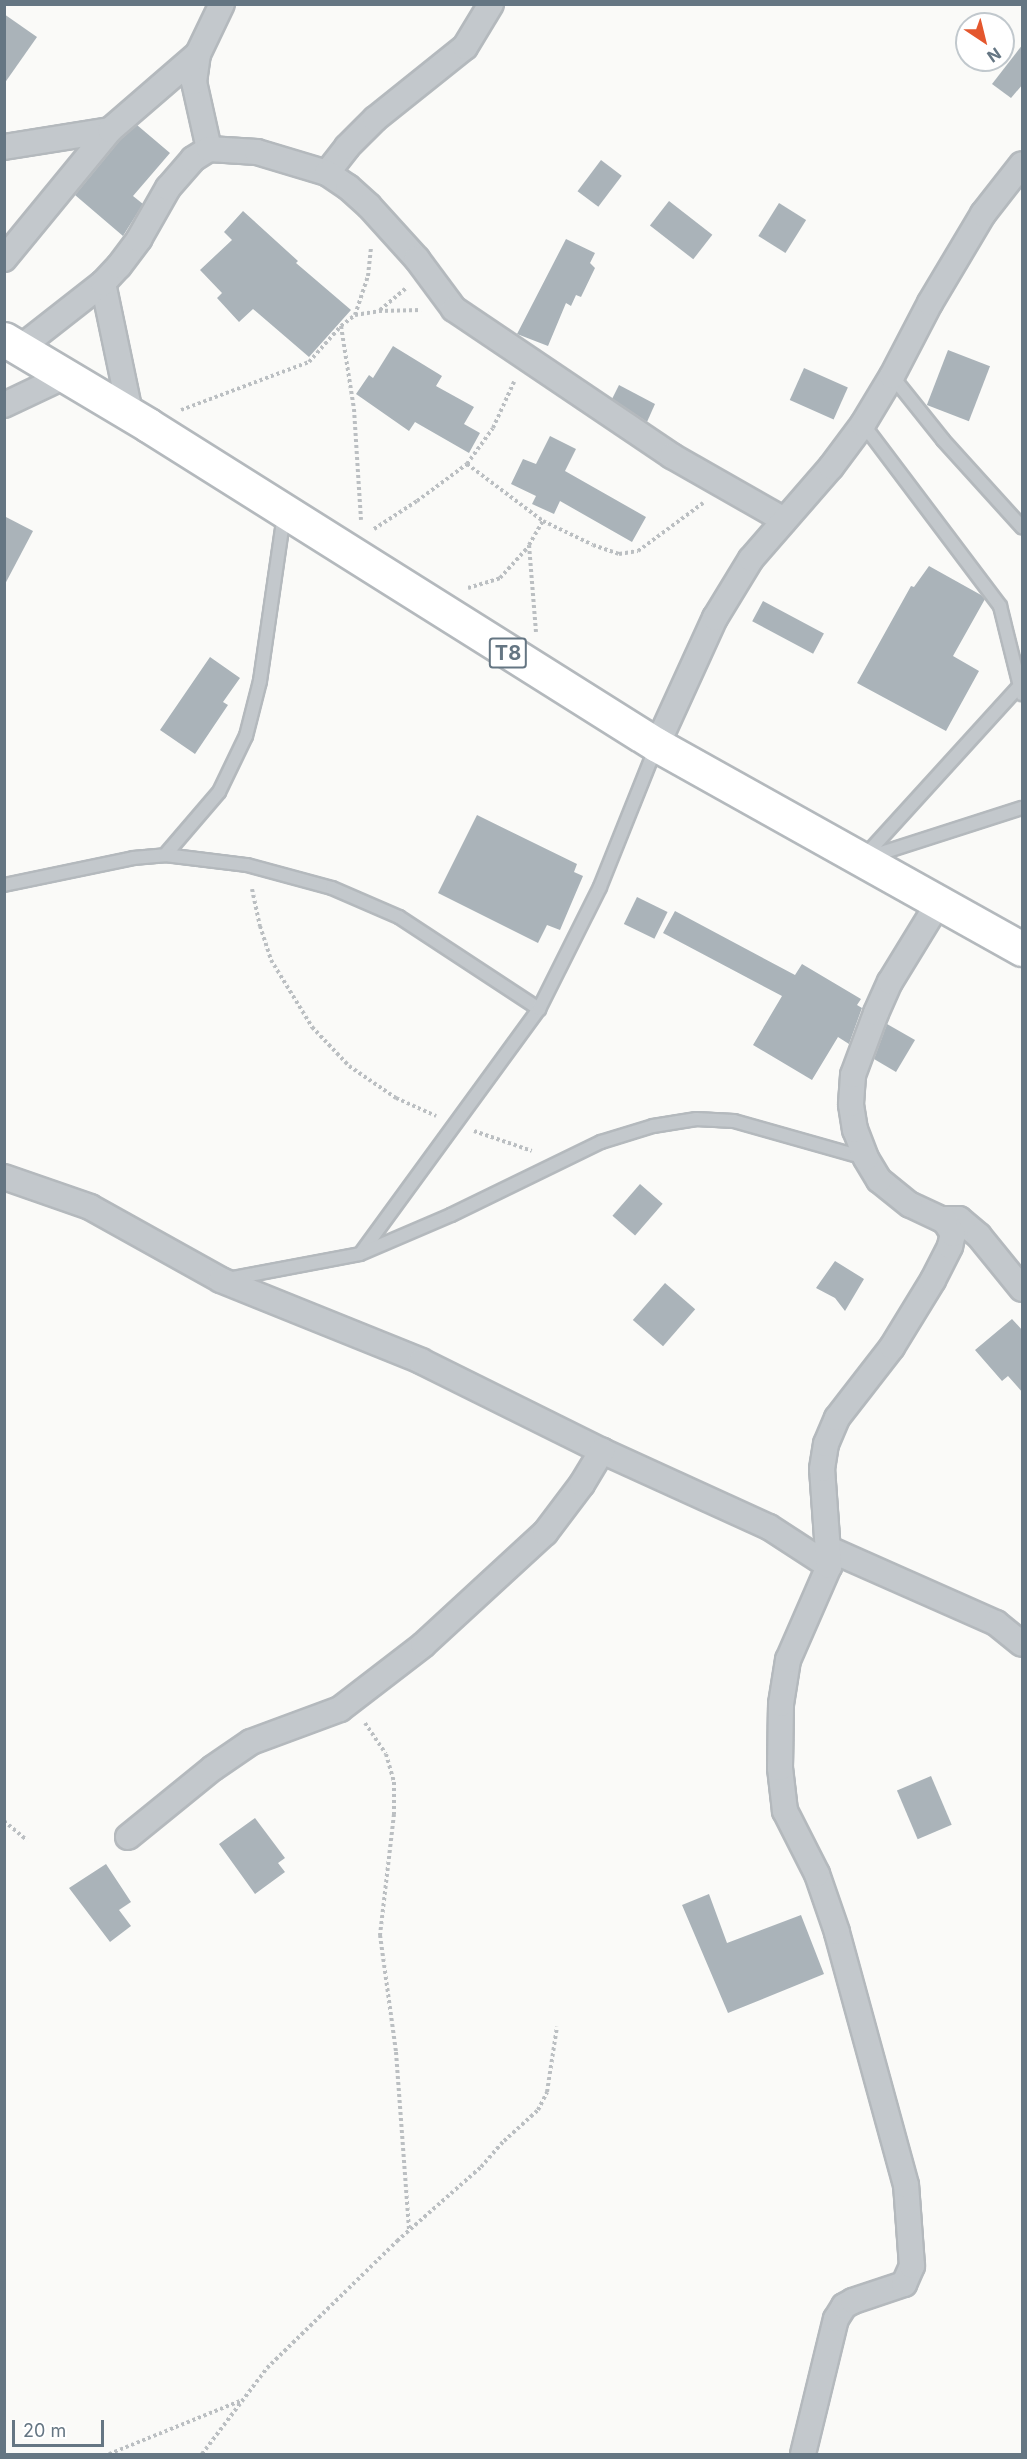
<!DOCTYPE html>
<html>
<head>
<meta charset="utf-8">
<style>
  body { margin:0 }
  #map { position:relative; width:1027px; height:2459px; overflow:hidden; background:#fafaf8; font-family:Inter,sans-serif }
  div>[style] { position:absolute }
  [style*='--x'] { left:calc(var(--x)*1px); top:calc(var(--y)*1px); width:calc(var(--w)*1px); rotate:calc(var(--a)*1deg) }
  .building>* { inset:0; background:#aab3b9; transform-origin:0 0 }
  .path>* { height:4px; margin-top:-2px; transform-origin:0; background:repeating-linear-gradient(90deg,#bbbfc2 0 3px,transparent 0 6px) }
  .roads { filter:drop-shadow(2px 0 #b4b9bd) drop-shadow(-2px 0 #b4b9bd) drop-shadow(0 2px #b4b9bd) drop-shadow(0 -2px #b4b9bd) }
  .lane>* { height:12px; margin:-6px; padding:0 6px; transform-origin:6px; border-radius:6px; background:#c3c8cc }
  .street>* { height:24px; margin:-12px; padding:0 12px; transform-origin:12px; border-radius:12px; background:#c3c8cc }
  .highway>* { height:33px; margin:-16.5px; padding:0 16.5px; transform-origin:16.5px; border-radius:16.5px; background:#fff }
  span { translate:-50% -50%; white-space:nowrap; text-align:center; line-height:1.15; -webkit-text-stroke:6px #fff; paint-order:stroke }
  .shield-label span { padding:2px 4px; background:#fff; border:2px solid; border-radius:4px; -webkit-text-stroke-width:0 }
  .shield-label { font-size:20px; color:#657683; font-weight:700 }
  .frame { position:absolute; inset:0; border:6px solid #657683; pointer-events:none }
  .north { position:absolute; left:955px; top:12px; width:60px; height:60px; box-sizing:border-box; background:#fff; border:2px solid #c1c8cd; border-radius:50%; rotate:145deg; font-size:16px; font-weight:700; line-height:24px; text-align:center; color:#657683 }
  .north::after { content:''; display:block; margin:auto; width:21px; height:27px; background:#e4572e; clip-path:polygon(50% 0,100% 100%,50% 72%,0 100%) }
  .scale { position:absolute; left:12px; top:2420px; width:92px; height:27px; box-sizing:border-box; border:3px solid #657683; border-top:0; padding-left:8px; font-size:18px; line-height:21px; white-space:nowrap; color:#657683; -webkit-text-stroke:4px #fff; paint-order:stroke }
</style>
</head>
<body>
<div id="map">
  <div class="building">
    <div style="clip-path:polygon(4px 14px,37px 37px,4px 84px)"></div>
    <div style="clip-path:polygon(1023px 44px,1023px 84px,1011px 98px,992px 84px)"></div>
    <div style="clip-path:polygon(137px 125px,170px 153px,133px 196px,143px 204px,123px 236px,75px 195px,120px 140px)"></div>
    <div style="left:601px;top:160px;width:26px;height:39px;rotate:37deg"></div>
    <div style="left:669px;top:201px;width:55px;height:31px;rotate:38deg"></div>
    <div style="left:779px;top:203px;width:32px;height:39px;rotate:32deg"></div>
    <div style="clip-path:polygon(243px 211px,298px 261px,296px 263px,351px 310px,309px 357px,253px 309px,239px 322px,217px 298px,222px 293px,200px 270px,232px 240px,224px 232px)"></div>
    <div style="clip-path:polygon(566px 239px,595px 253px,590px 263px,595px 268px,581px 297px,576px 295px,571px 306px,566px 303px,548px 346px,517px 334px)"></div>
    <div style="clip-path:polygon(393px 346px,442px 376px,436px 386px,474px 407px,464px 424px,480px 433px,469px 453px,415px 422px,409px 431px,356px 394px,369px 375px,373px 378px)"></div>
    <div style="left:948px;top:350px;width:45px;height:59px;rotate:21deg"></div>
    <div style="left:804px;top:368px;width:48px;height:35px;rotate:24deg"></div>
    <div style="clip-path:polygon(619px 385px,655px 404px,647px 422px,612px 399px)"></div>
    <div style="clip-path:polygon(550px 436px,576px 449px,565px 471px,646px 517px,632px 542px,560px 501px,554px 514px,532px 504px,536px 496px,511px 484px,523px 459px,536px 464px)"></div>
    <div style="clip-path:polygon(4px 516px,33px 531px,4px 586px)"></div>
    <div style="clip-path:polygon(929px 566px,981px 595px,985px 599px,953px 656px,979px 671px,946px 731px,857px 683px,911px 586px,914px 587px)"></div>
    <div style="left:763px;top:601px;width:69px;height:23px;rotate:28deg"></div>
    <div style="clip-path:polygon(210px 657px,240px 678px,223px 702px,228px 705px,195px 754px,160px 730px)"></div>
    <div style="clip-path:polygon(477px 815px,577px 864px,574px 872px,583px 876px,560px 930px,547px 925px,538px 943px,438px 893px)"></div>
    <div style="left:637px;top:897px;width:34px;height:30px;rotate:26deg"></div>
    <div style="clip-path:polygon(675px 911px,795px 975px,802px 964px,861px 999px,857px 1005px,862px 1008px,849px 1044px,838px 1037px,812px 1080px,753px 1045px,782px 996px,663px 933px)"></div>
    <div style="clip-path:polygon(887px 1024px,915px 1040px,896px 1072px,874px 1059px)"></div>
    <div style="left:640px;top:1184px;width:30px;height:42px;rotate:41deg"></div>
    <div style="clip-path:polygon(835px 1261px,864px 1279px,845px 1311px,835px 1298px,816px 1288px)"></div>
    <div style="left:665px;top:1283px;width:40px;height:49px;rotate:41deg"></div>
    <div style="clip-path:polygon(1012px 1319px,1023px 1331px,1023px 1393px,1008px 1376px,1002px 1381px,975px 1350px)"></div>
    <div style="left:931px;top:1776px;width:53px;height:37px;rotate:67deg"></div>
    <div style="clip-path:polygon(255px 1818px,285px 1858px,278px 1863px,285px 1872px,255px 1894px,219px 1844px)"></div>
    <div style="clip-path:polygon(106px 1864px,131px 1902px,119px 1910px,131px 1926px,110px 1942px,69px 1888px)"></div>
    <div style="clip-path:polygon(709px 1894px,727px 1943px,801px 1915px,824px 1974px,728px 2013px,682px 1905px)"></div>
  </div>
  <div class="path">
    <div style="--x:380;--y:310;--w:34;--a:-40"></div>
    <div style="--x:355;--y:315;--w:41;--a:-71.6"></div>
    <div style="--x:368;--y:276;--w:28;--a:-84"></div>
    <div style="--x:341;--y:326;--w:84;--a:81.1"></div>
    <div style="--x:354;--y:409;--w:111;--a:86.4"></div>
    <div style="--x:181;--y:410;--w:137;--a:-20.6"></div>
    <div style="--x:309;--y:362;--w:48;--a:-48.4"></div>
    <div style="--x:341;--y:326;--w:18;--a:-38"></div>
    <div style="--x:355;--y:315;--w:24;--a:-9"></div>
    <div style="--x:379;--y:311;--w:42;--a:-1.4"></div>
    <div style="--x:467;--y:464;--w:95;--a:36.9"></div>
    <div style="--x:543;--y:521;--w:55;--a:25.6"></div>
    <div style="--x:593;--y:545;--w:28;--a:19"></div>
    <div style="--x:619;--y:554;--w:19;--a:-9"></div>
    <div style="--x:638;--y:551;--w:81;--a:-36.4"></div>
    <div style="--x:374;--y:529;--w:51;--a:-33.1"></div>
    <div style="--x:417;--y:501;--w:62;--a:-36.5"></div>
    <div style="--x:467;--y:464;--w:44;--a:-54.2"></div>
    <div style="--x:493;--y:428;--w:51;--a:-65.5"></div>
    <div style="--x:468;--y:588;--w:34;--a:-17"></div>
    <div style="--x:500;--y:578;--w:43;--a:-47.8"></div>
    <div style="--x:536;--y:632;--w:87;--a:-94.6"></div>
    <div style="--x:529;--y:545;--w:28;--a:-60"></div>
    <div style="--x:252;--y:889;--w:38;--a:78"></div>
    <div style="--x:260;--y:926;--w:36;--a:72"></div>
    <div style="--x:271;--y:960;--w:79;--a:58.5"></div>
    <div style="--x:312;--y:1027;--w:54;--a:46.5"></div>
    <div style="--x:349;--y:1066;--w:57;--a:34.2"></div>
    <div style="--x:396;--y:1098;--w:44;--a:24.2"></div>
    <div style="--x:474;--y:1131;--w:61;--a:19"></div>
    <div style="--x:365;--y:1723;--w:37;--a:56"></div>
    <div style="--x:386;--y:1754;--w:29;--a:74"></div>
    <div style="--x:394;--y:1782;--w:32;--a:90"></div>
    <div style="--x:394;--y:1814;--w:122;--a:96.6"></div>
    <div style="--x:380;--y:1935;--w:118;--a:82.2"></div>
    <div style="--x:396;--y:2052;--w:178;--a:85.8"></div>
    <div style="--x:4;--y:1821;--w:30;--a:40"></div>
    <div style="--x:109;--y:2454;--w:141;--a:-22"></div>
    <div style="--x:202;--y:2454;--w:108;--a:-52.9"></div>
    <div style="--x:267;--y:2368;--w:182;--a:-44.3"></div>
    <div style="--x:397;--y:2241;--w:112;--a:-41.4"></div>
    <div style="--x:481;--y:2167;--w:35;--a:-49"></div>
    <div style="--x:504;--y:2141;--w:46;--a:-42.4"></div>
    <div style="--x:538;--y:2110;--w:20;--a:-63"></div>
    <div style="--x:547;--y:2092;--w:66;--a:-81.3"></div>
  </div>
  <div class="roads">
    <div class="lane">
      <div style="--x:892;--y:376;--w:82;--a:51.4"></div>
      <div style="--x:943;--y:440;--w:118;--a:47.8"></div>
      <div style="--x:863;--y:424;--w:228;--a:53"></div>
      <div style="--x:1000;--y:606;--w:91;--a:76"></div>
      <div style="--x:165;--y:855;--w:83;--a:-49.4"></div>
      <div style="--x:219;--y:792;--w:62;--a:-64.3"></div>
      <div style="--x:246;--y:736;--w:57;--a:-75.7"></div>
      <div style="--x:260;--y:681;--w:169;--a:-81.8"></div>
      <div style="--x:869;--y:857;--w:161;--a:-17.8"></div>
      <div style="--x:862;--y:859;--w:238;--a:-47.7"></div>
      <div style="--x:4;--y:885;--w:132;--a:-11.8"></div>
      <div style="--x:133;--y:858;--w:32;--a:-5"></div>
      <div style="--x:165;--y:855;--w:83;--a:7"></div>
      <div style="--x:247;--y:865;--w:88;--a:15.1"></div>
      <div style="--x:332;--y:888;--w:73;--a:23.4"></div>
      <div style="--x:399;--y:917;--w:168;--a:33.3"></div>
      <div style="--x:361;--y:1253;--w:302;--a:-53.9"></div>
      <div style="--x:539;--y:1009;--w:136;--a:-63.4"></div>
      <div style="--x:600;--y:887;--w:151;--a:-68.2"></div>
      <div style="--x:228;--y:1279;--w:134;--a:-10.7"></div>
      <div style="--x:360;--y:1254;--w:99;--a:-23.2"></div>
      <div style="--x:451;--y:1215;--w:167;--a:-26"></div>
      <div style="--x:601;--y:1142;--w:54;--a:-17.1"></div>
      <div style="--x:653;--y:1126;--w:44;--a:-9.2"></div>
      <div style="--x:696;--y:1119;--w:38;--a:3"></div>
      <div style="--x:734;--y:1121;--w:136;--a:15.8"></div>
    </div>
    <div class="street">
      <div style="--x:4;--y:147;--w:107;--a:-9.1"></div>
      <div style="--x:209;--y:149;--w:69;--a:-102.6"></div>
      <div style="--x:194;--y:82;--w:28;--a:-82"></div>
      <div style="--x:198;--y:54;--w:55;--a:-64.4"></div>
      <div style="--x:327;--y:173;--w:33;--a:-52"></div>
      <div style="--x:347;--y:147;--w:40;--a:-45"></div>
      <div style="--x:375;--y:119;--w:115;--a:-38.7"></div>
      <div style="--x:465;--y:47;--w:50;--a:-58.8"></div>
      <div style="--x:4;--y:259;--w:167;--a:-50.6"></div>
      <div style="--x:110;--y:130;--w:116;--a:-40.8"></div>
      <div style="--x:103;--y:283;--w:137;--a:78.2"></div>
      <div style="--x:20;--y:348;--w:105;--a:-38.1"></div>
      <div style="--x:103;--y:283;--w:23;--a:-47"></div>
      <div style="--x:119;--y:266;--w:34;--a:-53"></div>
      <div style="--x:139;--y:239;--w:59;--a:-60.4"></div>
      <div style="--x:168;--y:188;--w:38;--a:-49"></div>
      <div style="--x:193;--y:159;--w:19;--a:-32"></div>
      <div style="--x:209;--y:149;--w:48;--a:3.6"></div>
      <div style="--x:257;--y:152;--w:73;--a:16.7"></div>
      <div style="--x:327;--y:173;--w:25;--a:34"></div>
      <div style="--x:348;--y:187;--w:28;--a:42"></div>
      <div style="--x:369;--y:206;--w:72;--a:47.8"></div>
      <div style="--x:417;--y:259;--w:62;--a:53.5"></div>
      <div style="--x:454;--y:309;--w:263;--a:34"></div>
      <div style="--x:672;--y:456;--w:129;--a:29.7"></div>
      <div style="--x:4;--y:405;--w:68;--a:-25.4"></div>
      <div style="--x:657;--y:745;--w:140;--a:-65.5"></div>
      <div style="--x:715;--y:618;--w:69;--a:-58.6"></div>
      <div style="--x:751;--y:559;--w:122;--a:-49"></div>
      <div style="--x:831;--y:467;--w:54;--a:-53.3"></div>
      <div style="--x:863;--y:424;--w:56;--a:-58.9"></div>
      <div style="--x:892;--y:376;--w:82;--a:-62.5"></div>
      <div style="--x:930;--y:303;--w:104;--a:-59.2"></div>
      <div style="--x:983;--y:214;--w:63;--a:-52"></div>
      <div style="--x:4;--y:1177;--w:91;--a:19.2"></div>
      <div style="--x:90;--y:1207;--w:150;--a:29.1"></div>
      <div style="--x:221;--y:1280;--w:216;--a:22"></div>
      <div style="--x:421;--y:1361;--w:202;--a:26.4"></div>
      <div style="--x:602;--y:1451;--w:183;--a:24.5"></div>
      <div style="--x:769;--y:1527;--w:72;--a:33"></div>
      <div style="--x:941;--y:1219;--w:18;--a:0"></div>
      <div style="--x:959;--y:1219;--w:26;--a:40"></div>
      <div style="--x:979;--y:1236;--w:68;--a:50.9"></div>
      <div style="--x:829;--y:1549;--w:183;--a:23.9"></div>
      <div style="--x:996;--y:1623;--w:33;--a:39"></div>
      <div style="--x:128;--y:1837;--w:109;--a:-39.1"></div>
      <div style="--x:213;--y:1768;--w:46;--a:-34.4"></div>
      <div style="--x:251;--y:1742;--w:95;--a:-20.3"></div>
      <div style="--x:340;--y:1709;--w:105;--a:-37.6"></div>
      <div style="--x:423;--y:1645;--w:166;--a:-42.6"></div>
      <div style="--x:545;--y:1533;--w:61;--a:-52.9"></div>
      <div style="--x:582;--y:1484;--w:39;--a:-59"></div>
      <div style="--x:803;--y:2454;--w:139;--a:-76.3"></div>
      <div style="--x:836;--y:2319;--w:15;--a:-58"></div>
      <div style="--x:844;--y:2306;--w:10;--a:-29"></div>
      <div style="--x:853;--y:2301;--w:54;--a:-18.4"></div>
      <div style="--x:904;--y:2284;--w:20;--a:-66"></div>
      <div style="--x:912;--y:2266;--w:81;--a:-94.2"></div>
      <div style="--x:906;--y:2185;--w:262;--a:-105.3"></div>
      <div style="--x:837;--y:1932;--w:61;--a:-109"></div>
      <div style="--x:817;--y:1874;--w:71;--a:-116.9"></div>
      <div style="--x:785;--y:1811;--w:43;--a:-96.6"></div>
      <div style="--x:780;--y:1768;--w:64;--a:-89.1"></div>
      <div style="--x:781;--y:1704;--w:45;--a:-81"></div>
      <div style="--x:788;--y:1660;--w:103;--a:-66.4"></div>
      <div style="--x:829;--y:1566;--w:97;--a:-94.1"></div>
      <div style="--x:822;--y:1469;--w:25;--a:-81"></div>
      <div style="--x:826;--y:1444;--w:28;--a:-67"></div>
      <div style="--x:837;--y:1418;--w:90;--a:-52.2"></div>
      <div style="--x:892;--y:1347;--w:79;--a:-58.5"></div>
      <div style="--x:933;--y:1280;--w:38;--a:-63"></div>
      <div style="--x:950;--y:1246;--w:12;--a:-76"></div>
      <div style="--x:953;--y:1234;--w:15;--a:-122"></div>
      <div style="--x:945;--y:1221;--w:38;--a:-155"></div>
      <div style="--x:910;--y:1205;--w:40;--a:-141"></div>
      <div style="--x:879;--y:1180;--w:26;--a:-121"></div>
      <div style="--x:866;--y:1158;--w:30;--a:-111"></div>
      <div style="--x:855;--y:1130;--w:26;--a:-99"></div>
      <div style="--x:851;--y:1104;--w:29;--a:-86"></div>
      <div style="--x:853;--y:1075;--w:66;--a:-69.6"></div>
      <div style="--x:876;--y:1013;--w:34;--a:-66"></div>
      <div style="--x:890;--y:982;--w:94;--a:-58.5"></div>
    </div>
    <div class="highway">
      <div style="--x:4;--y:339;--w:168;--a:30.8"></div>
      <div style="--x:148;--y:425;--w:601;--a:32.16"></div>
      <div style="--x:657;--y:745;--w:418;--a:29.2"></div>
    </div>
  </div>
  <div class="shield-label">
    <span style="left:508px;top:653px">T8</span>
  </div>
  <div class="frame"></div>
  <div class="north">N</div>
  <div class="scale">20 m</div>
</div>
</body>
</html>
